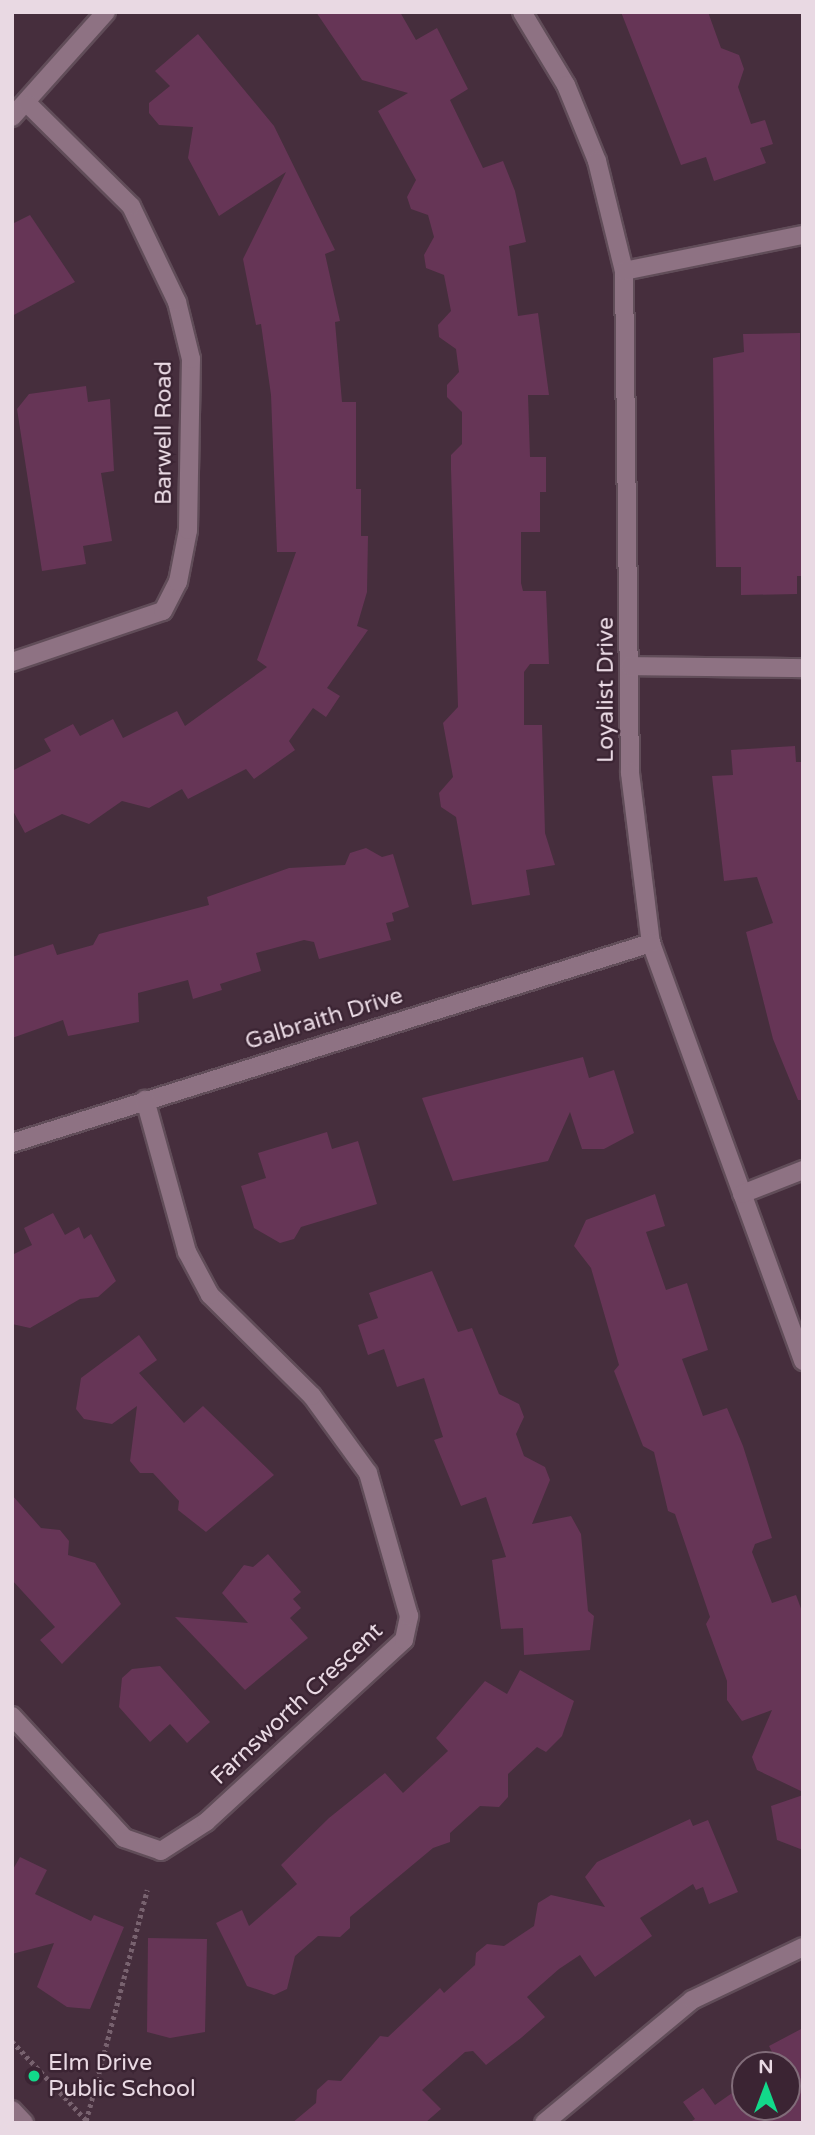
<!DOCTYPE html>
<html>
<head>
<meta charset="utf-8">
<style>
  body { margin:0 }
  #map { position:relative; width:815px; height:2135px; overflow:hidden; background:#462e3d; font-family:"Varela Round",sans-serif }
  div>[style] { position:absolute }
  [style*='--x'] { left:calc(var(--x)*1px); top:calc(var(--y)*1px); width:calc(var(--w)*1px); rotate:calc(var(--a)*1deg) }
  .building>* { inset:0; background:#663556 }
  .path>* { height:4.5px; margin-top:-2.25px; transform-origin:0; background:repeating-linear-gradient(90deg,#78626f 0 3.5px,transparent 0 7px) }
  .roads { filter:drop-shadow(2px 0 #614d59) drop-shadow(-2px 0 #614d59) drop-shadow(0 2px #614d59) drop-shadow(0 -2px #614d59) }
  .minor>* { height:18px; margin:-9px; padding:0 9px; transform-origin:9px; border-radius:9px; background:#8e7283 }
  .dots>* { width:19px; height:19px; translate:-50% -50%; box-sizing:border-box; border:4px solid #3b2433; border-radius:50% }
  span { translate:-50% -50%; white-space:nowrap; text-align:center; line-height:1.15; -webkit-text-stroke:5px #3b2433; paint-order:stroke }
  .street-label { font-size:23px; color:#e9d9e3 }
  .poi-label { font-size:23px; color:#e9d9e3 }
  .left { translate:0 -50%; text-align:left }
  .frame { position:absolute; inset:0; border:14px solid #e9d9e3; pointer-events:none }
  .north { position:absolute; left:731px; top:2051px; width:70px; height:70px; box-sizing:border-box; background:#3b2433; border:2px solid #816c79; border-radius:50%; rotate:0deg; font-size:19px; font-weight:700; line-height:28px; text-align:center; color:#e9d9e3 }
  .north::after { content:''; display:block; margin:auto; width:24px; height:32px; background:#12d98a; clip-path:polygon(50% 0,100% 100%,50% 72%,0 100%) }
</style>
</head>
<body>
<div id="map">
  <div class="building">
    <div style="clip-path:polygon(316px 12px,400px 12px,416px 40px,437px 28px,468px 89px,450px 100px,483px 168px,503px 161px,515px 191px,526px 242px,509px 246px,518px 316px,538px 313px,549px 395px,528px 395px,530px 457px,546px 457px,546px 492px,540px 492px,540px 532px,521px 532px,521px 583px,523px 591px,546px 591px,549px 664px,530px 664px,524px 672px,524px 725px,542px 725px,545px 833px,555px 865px,526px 870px,530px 895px,472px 905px,456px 817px,441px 807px,439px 793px,453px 777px,443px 723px,458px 707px,451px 469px,451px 455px,462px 444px,462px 412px,447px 397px,447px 385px,459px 372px,456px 349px,439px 337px,438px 325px,451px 311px,444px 275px,426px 268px,424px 255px,434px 237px,428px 215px,411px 209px,407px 197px,416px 180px,378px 111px,408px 93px,362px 80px)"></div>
    <div style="clip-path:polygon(621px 12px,708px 12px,721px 48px,739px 55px,744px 69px,738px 87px,751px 124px,765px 120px,773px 144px,760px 148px,766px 163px,714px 181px,706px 157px,681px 165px)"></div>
    <div style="clip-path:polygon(198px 34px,274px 126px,335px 250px,325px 254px,340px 321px,335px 322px,342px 402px,356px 402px,356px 489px,361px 489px,361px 536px,368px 536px,367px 592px,357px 626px,368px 630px,327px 688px,340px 696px,326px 717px,313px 708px,289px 741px,295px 750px,254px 779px,246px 769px,188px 799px,182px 789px,149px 808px,122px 801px,89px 824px,62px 814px,25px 833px,12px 809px,12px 771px,51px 751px,44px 739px,73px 724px,80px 736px,113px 719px,123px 738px,177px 711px,185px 726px,267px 667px,257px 660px,296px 552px,277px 552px,271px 395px,261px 324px,256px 325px,243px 259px,286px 172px,219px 216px,188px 158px,193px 127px,159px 125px,149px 113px,149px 103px,170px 86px,155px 71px)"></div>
    <div style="clip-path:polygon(30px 215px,75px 282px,12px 316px,12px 224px)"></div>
    <div style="clip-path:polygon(800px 333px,803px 576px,797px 576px,797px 594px,741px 595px,741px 567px,716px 567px,713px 358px,744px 352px,743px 334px)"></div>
    <div style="clip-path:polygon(86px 386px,88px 402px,110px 399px,114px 471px,101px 473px,112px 541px,83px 546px,86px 564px,42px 571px,17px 409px,29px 394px)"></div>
    <div style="clip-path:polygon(795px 746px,796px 762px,803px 762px,803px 1100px,798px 1100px,773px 1039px,746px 932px,773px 923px,757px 877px,724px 881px,712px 776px,733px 775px,731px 750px)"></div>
    <div style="clip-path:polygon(366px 848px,382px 857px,393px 854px,409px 907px,392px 913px,394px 921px,386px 923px,391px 940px,319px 959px,314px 942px,304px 940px,256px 953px,261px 971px,220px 984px,222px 990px,193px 999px,188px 980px,138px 993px,139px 1022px,68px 1036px,63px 1020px,12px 1038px,12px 957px,53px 944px,57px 955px,93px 945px,99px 934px,209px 905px,207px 897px,289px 868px,345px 865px,350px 853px)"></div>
    <div style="clip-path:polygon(583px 1057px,589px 1078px,614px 1070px,634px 1133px,604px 1149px,582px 1149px,570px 1112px,548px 1161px,453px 1181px,422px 1098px)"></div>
    <div style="clip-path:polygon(327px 1132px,332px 1149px,358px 1141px,377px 1204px,301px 1227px,294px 1239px,280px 1243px,254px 1228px,241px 1186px,266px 1178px,258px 1153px)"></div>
    <div style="clip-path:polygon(655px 1194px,665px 1226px,646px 1232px,666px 1290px,687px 1283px,708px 1350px,682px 1359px,703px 1416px,727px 1408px,743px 1446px,772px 1538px,755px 1544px,752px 1552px,772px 1603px,796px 1595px,803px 1614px,803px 1792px,757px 1770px,752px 1757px,772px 1710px,742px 1721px,727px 1700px,727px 1681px,706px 1624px,710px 1617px,675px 1514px,668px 1511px,654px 1452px,643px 1446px,614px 1371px,619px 1365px,591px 1268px,574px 1246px,586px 1220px)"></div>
    <div style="clip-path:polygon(53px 1213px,65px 1235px,79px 1227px,84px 1239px,91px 1234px,116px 1281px,98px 1297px,80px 1299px,30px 1328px,12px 1324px,12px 1255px,32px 1245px,24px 1228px)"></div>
    <div style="clip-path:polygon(432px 1271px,458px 1332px,472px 1328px,499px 1394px,519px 1404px,524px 1417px,516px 1434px,524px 1456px,545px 1467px,550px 1480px,532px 1524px,571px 1516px,581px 1534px,588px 1611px,594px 1616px,590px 1650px,524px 1655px,523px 1628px,501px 1629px,492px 1560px,506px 1557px,486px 1497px,461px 1506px,434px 1440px,443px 1437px,424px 1378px,397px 1387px,384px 1349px,368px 1355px,358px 1325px,378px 1318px,369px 1293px)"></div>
    <div style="clip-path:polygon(139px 1335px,157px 1360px,139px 1373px,184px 1423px,203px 1406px,274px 1475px,206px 1532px,178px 1510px,179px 1501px,153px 1473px,140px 1473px,130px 1461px,137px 1406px,112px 1424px,84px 1419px,76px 1409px,81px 1378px)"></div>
    <div style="clip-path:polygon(12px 1495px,41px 1528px,60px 1530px,69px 1541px,68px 1555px,95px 1563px,121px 1604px,62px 1664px,40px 1640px,55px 1627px,12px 1580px)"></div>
    <div style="clip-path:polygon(268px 1554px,301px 1592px,293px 1599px,301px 1608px,290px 1618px,308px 1638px,245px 1690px,175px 1617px,248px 1623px,222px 1593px,244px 1565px,253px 1567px)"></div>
    <div style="clip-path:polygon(160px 1666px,210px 1722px,187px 1743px,170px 1724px,150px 1742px,119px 1707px,122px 1678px,132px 1669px)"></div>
    <div style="clip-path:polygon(520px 1670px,574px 1701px,562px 1736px,546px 1752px,537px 1747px,508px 1774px,508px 1797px,499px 1807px,480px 1806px,450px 1833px,450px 1842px,433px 1848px,350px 1917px,350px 1928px,340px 1937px,318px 1936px,295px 1956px,287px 1989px,274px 1995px,247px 1986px,216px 1923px,242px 1910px,249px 1926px,297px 1884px,281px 1865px,329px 1818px,385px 1773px,403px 1793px,448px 1751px,436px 1738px,485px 1681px,507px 1694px)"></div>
    <div style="clip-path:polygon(803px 1795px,803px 1850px,777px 1840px,771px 1806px)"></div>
    <div style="clip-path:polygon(690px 1819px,693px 1826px,708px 1820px,738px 1892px,709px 1904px,703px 1887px,696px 1890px,693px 1884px,640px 1918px,652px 1936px,595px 1977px,580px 1955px,559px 1969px,527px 1997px,545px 2017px,521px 2038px,486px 2065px,473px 2051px,465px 2052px,422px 2090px,441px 2109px,425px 2123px,292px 2123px,316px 2103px,317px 2090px,328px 2080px,341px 2081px,380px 2036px,388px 2037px,440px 1988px,444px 1993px,475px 1965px,476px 1953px,487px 1944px,504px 1946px,534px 1926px,538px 1903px,551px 1895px,605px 1907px,585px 1877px,597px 1862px)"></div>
    <div style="clip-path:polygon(20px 1857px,47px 1870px,35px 1894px,91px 1921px,94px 1915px,124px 1927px,90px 2009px,67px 2007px,37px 1987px,54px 1943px,12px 1954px,12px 1871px)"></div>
    <div style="clip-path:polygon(148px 1938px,207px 1939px,205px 2032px,170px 2038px,147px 2032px)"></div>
    <div style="clip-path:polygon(803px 2028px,803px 2123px,689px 2123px,695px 2119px,683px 2102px,703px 2088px,715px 2105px,745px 2084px,745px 2107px,787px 2107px,787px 2065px,772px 2065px,777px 2062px,769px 2046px)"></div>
  </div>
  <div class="path">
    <div style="--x:12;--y:2041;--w:111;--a:46.8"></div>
    <div style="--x:86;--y:2121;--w:239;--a:-75.2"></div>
  </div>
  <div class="roads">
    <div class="minor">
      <div style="--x:522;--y:12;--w:85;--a:58.9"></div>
      <div style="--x:566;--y:85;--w:82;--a:67.8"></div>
      <div style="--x:597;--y:161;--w:113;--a:76.2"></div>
      <div style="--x:624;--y:271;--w:502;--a:89.32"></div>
      <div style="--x:630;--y:773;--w:171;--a:83"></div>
      <div style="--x:651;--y:943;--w:445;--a:70"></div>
      <div style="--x:12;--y:117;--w:141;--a:-48.2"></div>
      <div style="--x:624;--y:271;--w:183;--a:-11.4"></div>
      <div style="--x:12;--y:662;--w:159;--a:-18.7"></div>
      <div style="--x:163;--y:611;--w:33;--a:-63"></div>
      <div style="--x:178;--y:582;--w:53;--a:-79.1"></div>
      <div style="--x:188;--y:530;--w:171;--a:-89"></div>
      <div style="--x:191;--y:359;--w:59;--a:-103.8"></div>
      <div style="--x:177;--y:302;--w:106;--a:-115.6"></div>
      <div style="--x:131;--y:206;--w:144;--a:-135.3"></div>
      <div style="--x:630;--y:666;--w:173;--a:0.7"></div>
      <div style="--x:12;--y:1143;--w:670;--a:-17.38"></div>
      <div style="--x:742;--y:1194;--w:66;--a:-21.5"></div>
      <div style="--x:12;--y:1716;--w:166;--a:47.4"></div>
      <div style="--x:124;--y:1838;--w:39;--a:19"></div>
      <div style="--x:161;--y:1851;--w:54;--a:-32.8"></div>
      <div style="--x:206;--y:1822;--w:269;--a:-42.6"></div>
      <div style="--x:404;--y:1640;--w:25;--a:-78"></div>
      <div style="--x:409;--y:1616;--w:149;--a:-106"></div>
      <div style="--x:368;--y:1473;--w:95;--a:-126"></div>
      <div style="--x:312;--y:1396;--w:144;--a:-135.3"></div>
      <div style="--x:210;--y:1295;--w:49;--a:-118.1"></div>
      <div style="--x:187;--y:1252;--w:158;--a:-105.4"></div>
      <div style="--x:12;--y:2110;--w:18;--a:47"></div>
      <div style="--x:544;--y:2123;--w:192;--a:-39.7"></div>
      <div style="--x:692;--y:2000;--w:123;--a:-25.5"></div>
    </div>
  </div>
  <div class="dots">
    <div style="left:34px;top:2076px;background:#12d98a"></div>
  </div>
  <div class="street-label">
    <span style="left:164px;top:433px;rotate:-90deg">Barwell Road</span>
    <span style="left:606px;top:690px;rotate:-90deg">Loyalist Drive</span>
    <span style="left:324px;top:1019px;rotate:-17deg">Galbraith Drive</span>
    <span style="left:297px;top:1704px;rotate:-43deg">Farnsworth Crescent</span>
  </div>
  <div class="poi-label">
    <span class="left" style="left:48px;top:2076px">Elm Drive<br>Public School</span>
  </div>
  <div class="frame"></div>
  <div class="north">N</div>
</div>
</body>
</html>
